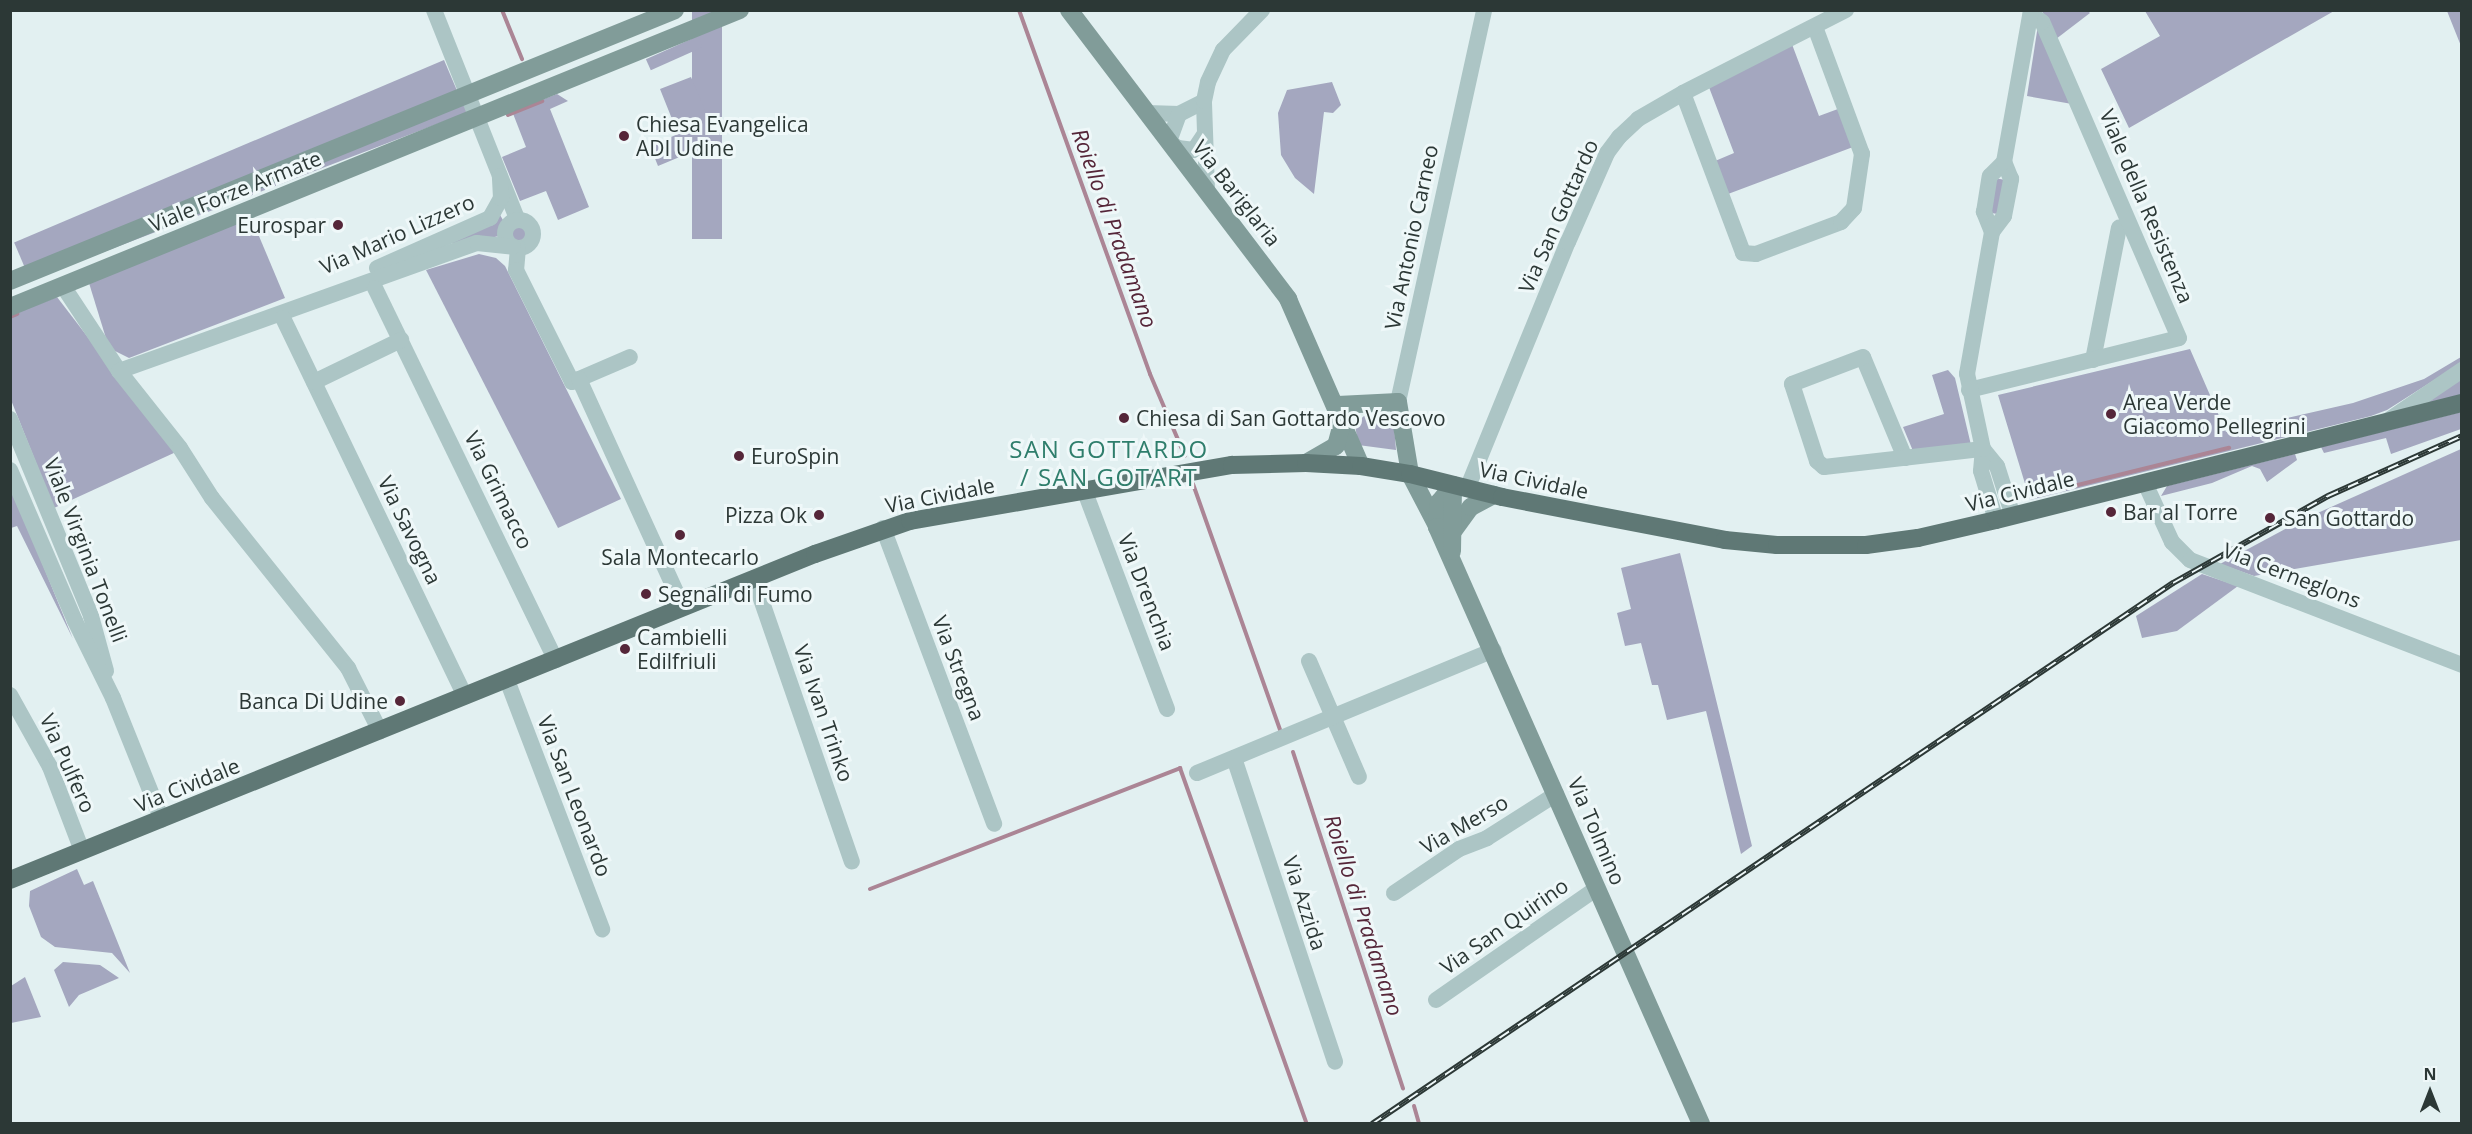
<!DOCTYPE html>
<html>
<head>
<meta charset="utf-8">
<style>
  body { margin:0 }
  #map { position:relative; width:2472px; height:1134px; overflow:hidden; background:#e2f0f1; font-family:"Open Sans",sans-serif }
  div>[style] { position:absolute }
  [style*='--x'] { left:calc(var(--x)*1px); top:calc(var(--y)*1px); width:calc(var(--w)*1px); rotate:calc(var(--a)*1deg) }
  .green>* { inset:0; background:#a4a7bf; transform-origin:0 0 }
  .round { border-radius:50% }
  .stream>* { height:4px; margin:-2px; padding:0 2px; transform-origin:2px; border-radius:2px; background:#ab8595 }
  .street>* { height:16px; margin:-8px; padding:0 8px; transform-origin:8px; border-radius:8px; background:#acc5c5 }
  .street>.ring { margin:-8px; padding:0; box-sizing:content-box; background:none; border:16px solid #acc5c5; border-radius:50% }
  .secondary>* { height:18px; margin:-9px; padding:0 9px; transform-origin:9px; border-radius:9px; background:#819c99 }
  .primary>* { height:18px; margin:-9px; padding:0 9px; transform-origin:9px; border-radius:9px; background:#5f7875 }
  .rail>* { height:6px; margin-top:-3px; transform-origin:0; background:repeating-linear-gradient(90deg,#eff8f9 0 11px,#2c3836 0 22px); box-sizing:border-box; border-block:2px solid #2c3836 }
  .dots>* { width:16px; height:16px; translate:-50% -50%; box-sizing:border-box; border:3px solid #eff8f9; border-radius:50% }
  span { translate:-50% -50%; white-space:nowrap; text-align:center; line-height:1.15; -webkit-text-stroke:6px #eff8f9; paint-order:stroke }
  .poi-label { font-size:21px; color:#2c3836 }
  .left { translate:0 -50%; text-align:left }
  .right { translate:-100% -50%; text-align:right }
  .street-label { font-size:21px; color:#2c3836 }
  .water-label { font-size:22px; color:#552639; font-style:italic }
  .quarter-label { font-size:24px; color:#2f7e6c; letter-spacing:1.5px }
  .frame { position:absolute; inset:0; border:12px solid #2c3836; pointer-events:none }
  .north { position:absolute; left:2400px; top:1062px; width:60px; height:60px; -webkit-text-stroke:4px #eff8f9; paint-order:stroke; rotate:0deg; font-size:16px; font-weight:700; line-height:24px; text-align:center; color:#2c3836 }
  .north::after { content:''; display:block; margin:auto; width:21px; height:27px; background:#2c3836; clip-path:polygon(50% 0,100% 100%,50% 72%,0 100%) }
</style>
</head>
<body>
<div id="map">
  <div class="green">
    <div style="left:692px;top:11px;width:30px;height:228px"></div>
    <div style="clip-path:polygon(2042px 11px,2088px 11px,2090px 13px,2056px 39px)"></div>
    <div style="clip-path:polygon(2145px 11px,2334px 11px,2129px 128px,2101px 69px,2160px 36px)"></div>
    <div style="clip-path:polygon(2447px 11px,2461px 11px,2461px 46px)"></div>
    <div style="clip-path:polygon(2038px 25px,2072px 104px,2027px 96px)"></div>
    <div style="left:698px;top:36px;width:12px;height:57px;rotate:66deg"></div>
    <div style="clip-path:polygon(1790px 39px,1819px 116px,1846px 106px,1861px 144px,1720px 197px,1708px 164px,1734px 153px,1707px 82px)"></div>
    <div style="left:444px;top:60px;width:34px;height:467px;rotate:67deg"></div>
    <div style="clip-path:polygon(691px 77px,718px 141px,658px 166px,650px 146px,678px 134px,660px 89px)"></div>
    <div style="clip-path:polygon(1332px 82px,1341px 105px,1333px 113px,1324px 112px,1314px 194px,1295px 178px,1281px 155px,1278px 113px,1287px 90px)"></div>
    <div style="clip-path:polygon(557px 94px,568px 101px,550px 109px,589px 207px,558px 220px,546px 191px,520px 201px,502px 157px,526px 147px,512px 111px)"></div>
    <div style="left:464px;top:104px;width:9px;height:489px;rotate:69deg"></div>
    <div style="left:1994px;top:178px;width:12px;height:35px;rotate:9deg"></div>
    <div style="clip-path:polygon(500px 215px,503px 220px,499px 236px,454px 246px,451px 239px)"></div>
    <div style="clip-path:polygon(251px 217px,285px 298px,129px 358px,109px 348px,89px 283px)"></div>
    <div class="round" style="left:509px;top:223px;width:20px;height:20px"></div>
    <div style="clip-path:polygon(479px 254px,496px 258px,505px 266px,621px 499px,558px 528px,426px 270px)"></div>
    <div style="clip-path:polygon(57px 297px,176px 452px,54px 508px,11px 400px,11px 315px)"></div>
    <div style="clip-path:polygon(2190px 349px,2226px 432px,2353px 403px,2424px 379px,2461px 357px,2461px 363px,2387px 410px,2371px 416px,2030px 500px,1998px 395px)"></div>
    <div style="clip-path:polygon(1948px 370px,1955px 378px,1971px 445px,1913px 451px,1903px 427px,1944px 414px,1932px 375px)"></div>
    <div style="clip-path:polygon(2461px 377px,2461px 395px,2428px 403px,2427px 399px)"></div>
    <div style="clip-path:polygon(2461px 412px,2461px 429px,2391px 454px,2386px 438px,2324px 453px,2321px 447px)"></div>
    <div style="clip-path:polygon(1379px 413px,1393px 414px,1396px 450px,1358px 445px,1355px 424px,1364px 416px)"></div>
    <div style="clip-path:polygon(2461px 449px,2461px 540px,2254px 576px,2220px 564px,2302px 520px)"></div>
    <div style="clip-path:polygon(2295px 454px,2297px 460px,2267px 482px,2260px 469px,2252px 466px,2212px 483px,2161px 496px,2167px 486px)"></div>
    <div style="clip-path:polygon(10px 484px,73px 639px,17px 526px,11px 528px)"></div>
    <div style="clip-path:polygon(1680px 553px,1752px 846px,1741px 854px,1706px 711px,1667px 720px,1658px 685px,1652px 685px,1641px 643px,1625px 646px,1617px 613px,1631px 609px,1621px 568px)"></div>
    <div style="clip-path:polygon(2202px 574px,2238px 586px,2177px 631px,2142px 638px,2136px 616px)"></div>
    <div style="clip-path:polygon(77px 869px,84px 885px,93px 881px,130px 973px,112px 953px,55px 947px,41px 937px,29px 906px,30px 891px)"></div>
    <div style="clip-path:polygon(63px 962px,100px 965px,119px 978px,79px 995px,69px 1007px,54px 970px)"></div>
    <div style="clip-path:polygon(25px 977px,41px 1017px,11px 1023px,11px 986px)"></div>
  </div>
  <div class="stream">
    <div style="--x:502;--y:10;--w:53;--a:67.8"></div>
    <div style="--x:1019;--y:10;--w:387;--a:70.2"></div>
    <div style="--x:1150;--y:374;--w:89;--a:66.9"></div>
    <div style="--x:508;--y:115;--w:37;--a:-22"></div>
    <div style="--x:10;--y:317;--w:8;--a:-23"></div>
    <div style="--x:1193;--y:484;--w:261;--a:70.5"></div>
    <div style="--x:2033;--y:496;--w:202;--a:-13.8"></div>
    <div style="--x:1293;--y:752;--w:354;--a:71.9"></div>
    <div style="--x:870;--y:889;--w:333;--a:-21.3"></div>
    <div style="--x:1180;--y:768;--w:378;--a:70.4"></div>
    <div style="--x:1414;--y:1106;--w:19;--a:74"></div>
  </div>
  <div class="street">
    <div style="--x:434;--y:10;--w:225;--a:68.3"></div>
    <div style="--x:1683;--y:93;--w:171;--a:69.4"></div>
    <div style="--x:1743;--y:253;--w:13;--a:4"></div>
    <div style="--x:1756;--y:254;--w:91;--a:-20.6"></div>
    <div style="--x:1841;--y:222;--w:19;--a:-47"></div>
    <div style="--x:1854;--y:208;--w:55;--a:-81.6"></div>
    <div style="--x:1862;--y:154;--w:135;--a:-110.3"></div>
    <div style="--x:1147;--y:113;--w:32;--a:2"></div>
    <div style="--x:1179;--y:114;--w:28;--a:-27"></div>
    <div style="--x:1179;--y:114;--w:30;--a:110"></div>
    <div style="--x:1169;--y:142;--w:11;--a:34"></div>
    <div style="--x:1178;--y:148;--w:16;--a:7"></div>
    <div style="--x:1194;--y:150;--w:18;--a:-56"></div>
    <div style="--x:1207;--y:189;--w:88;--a:-92"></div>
    <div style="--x:1204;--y:101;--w:19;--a:-78"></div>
    <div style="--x:1208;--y:82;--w:35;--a:-65"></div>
    <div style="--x:1223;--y:50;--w:56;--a:-45.7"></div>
    <div class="ring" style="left:505px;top:220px;width:12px;height:12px"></div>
    <div style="--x:1992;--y:232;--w:22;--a:-112"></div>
    <div style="--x:1984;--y:212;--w:36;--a:-81"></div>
    <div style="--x:1990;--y:176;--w:20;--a:-45"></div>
    <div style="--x:518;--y:248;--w:22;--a:95"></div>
    <div style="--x:516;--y:270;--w:125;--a:63.4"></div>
    <div style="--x:572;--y:382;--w:63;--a:-23.3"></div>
    <div style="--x:377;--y:268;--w:124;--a:-23.9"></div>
    <div style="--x:490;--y:218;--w:23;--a:-61"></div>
    <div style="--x:501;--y:198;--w:22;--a:-93"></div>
    <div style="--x:63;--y:286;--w:102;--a:56.6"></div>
    <div style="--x:119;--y:371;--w:380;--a:-19.7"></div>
    <div style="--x:477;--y:243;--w:36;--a:6"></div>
    <div style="--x:375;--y:288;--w:414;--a:64.1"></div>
    <div style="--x:283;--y:318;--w:420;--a:64.3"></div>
    <div style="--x:2093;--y:360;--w:135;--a:-78.9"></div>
    <div style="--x:119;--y:371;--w:98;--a:51.6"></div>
    <div style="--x:180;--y:448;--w:59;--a:57.4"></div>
    <div style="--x:212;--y:498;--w:218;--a:51.3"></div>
    <div style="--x:348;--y:668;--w:71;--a:63.1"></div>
    <div style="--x:579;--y:379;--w:251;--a:65.5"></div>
    <div style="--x:314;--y:382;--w:97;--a:-25.8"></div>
    <div style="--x:1969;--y:390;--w:216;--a:-13.9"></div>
    <div style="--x:2179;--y:338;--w:344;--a:-113.4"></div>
    <div style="--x:2042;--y:22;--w:14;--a:-144"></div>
    <div style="--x:1398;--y:402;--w:401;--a:-77.6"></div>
    <div style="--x:10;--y:419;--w:213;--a:67.6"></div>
    <div style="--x:91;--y:616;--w:57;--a:74.7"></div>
    <div style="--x:2387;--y:421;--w:91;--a:-34.2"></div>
    <div style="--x:1983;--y:449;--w:22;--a:51"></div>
    <div style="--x:1997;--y:466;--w:52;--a:72.3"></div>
    <div style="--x:1905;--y:458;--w:109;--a:-112.6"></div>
    <div style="--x:1863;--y:357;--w:76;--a:159.2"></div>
    <div style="--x:1792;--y:384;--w:81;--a:72"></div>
    <div style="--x:1817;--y:461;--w:9;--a:41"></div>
    <div style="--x:1824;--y:467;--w:160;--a:-6.5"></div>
    <div style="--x:10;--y:470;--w:164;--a:66.7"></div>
    <div style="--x:75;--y:621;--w:86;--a:63.7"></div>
    <div style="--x:113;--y:698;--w:131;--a:68.1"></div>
    <div style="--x:2145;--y:483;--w:65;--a:65.4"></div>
    <div style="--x:2172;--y:542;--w:25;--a:45"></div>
    <div style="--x:2190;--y:560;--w:292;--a:21.1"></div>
    <div style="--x:1467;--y:489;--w:267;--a:-67.8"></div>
    <div style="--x:1568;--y:242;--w:97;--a:-66.3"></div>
    <div style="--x:1607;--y:153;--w:20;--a:-53"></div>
    <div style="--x:1619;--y:137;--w:26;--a:-43"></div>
    <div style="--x:1638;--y:119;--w:52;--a:-30"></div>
    <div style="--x:1683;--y:93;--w:183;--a:-27"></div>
    <div style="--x:1085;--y:492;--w:232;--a:69.3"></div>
    <div style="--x:1996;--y:520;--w:51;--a:-107"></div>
    <div style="--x:1981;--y:471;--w:22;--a:-85"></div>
    <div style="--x:1983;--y:449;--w:77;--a:-102"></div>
    <div style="--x:1967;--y:374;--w:144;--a:-80"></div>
    <div style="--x:1992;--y:232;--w:20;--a:-53"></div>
    <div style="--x:2004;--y:216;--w:38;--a:-79"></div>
    <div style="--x:2011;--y:179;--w:18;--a:-112"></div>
    <div style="--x:2004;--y:162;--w:154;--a:-79.9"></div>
    <div style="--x:883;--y:528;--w:316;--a:69.4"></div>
    <div style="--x:754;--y:579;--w:299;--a:70.9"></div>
    <div style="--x:1309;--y:661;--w:126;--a:66.7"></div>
    <div style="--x:507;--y:680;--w:267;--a:69.1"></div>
    <div style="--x:10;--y:695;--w:82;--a:60.9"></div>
    <div style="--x:50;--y:767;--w:90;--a:69.1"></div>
    <div style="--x:1234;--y:758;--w:320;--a:71.6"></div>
    <div style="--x:1197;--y:773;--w:321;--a:-22.5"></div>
    <div style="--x:1394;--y:893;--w:78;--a:-34.1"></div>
    <div style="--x:1459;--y:849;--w:30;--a:-21"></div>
    <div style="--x:1487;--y:838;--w:82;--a:-32.5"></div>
    <div style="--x:1436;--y:1000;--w:196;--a:-34.8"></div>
  </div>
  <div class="secondary">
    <div style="--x:1069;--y:10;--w:363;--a:52.8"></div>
    <div style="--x:1288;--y:299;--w:182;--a:66.4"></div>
    <div style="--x:10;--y:281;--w:718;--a:-22.17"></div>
    <div style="--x:10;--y:307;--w:788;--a:-22.14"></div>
    <div style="--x:1338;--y:405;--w:60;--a:-2.9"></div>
    <div style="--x:1398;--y:402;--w:73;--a:80.5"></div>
    <div style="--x:1410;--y:474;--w:56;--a:62.5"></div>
    <div style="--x:1306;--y:463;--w:34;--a:-30"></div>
    <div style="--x:1336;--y:446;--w:27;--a:-75"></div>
    <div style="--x:1453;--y:485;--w:22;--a:129"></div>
    <div style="--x:1439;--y:502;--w:25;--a:95"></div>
    <div style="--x:1437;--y:527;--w:653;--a:66.14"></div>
    <div style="--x:1454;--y:530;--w:29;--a:-54"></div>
    <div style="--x:1471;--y:507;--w:26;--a:-28"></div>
    <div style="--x:1452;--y:551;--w:66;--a:-89.1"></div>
  </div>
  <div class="primary">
    <div style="--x:10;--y:880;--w:869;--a:-22.05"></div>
    <div style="--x:815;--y:554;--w:101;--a:-19.2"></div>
    <div style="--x:910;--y:521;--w:327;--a:-9.9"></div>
    <div style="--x:1232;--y:465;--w:74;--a:-1.5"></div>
    <div style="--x:1306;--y:463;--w:55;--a:3.1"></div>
    <div style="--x:1361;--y:466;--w:50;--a:9.3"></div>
    <div style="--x:1410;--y:474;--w:95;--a:14"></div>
    <div style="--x:1502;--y:497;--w:227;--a:10.9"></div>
    <div style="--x:1725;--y:540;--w:52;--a:5.5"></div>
    <div style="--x:1777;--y:545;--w:89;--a:0"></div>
    <div style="--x:1866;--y:545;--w:52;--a:-7.7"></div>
    <div style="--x:1918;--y:538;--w:80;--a:-13"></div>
    <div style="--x:1996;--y:520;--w:480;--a:-14.1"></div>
  </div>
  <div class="rail">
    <div style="--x:1372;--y:1124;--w:967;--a:-34.04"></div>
    <div style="--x:2173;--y:583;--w:178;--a:-29.3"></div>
    <div style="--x:2328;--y:496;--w:147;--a:-24.1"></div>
  </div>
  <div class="dots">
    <div style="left:624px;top:136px;background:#552639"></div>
    <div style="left:338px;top:225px;background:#552639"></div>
    <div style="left:2111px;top:414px;background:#552639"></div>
    <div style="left:1124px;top:418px;background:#552639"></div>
    <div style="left:739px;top:456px;background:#552639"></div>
    <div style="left:2111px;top:512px;background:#552639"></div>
    <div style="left:819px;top:515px;background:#552639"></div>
    <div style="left:2270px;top:518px;background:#552639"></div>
    <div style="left:680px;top:535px;background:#552639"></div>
    <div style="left:646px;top:594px;background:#552639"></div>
    <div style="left:625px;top:649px;background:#552639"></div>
    <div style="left:400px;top:701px;background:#552639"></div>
  </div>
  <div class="poi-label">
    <span class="left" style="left:636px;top:136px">Chiesa Evangelica<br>ADI Udine</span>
    <span class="right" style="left:326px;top:225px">Eurospar</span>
    <span class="left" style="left:2123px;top:414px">Area Verde<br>Giacomo Pellegrini</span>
    <span class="left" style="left:1136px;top:418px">Chiesa di San Gottardo Vescovo</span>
    <span class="left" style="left:751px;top:456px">EuroSpin</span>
    <span class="left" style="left:2123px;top:512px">Bar al Torre</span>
    <span class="right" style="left:807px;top:515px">Pizza Ok</span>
    <span class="left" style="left:2284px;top:518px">San Gottardo</span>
    <span style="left:680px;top:557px">Sala Montecarlo</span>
    <span class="left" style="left:658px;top:594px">Segnali di Fumo</span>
    <span class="left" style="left:637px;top:649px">Cambielli<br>Edilfriuli</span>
    <span class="right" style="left:388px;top:701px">Banca Di Udine</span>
  </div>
  <div class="street-label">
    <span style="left:235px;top:191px;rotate:-22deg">Viale Forze Armate</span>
    <span style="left:1237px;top:193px;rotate:52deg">Via Bariglaria</span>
    <span style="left:2147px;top:206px;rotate:67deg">Viale della Resistenza</span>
    <span style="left:1558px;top:216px;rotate:-66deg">Via San Gottardo</span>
    <span style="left:397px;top:234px;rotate:-24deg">Via Mario Lizzero</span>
    <span style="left:1411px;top:237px;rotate:-78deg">Via Antonio Carneo</span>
    <span style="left:1534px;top:480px;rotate:12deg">Via Cividale</span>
    <span style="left:499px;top:490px;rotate:64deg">Via Grimacco</span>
    <span style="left:2020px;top:491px;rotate:-14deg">Via Cividale</span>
    <span style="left:940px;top:495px;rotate:-11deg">Via Cividale</span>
    <span style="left:410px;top:530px;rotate:64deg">Via Savogna</span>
    <span style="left:86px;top:550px;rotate:69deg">Viale Virginia Tonelli</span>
    <span style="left:2292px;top:575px;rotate:21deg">Via Cerneglons</span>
    <span style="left:1147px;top:592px;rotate:69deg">Via Drenchia</span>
    <span style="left:959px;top:668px;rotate:69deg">Via Stregna</span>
    <span style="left:824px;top:713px;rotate:71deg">Via Ivan Trinko</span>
    <span style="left:68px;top:763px;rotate:66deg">Via Pulfero</span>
    <span style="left:187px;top:785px;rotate:-22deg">Via Cividale</span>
    <span style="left:575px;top:796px;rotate:69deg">Via San Leonardo</span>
    <span style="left:1464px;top:824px;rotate:-30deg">Via Merso</span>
    <span style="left:1597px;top:831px;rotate:67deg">Via Tolmino</span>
    <span style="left:1305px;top:903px;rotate:72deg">Via Azzida</span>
    <span style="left:1504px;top:926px;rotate:-35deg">Via San Quirino</span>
  </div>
  <div class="water-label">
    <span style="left:1115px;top:228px;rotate:70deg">Roiello di Pradamano</span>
    <span style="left:1364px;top:915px;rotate:72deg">Roiello di Pradamano</span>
  </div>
  <div class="quarter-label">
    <span style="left:1109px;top:463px">SAN GOTTARDO<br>/ SAN GOTART</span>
  </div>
  <div class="frame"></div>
  <div class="north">N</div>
</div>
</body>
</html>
